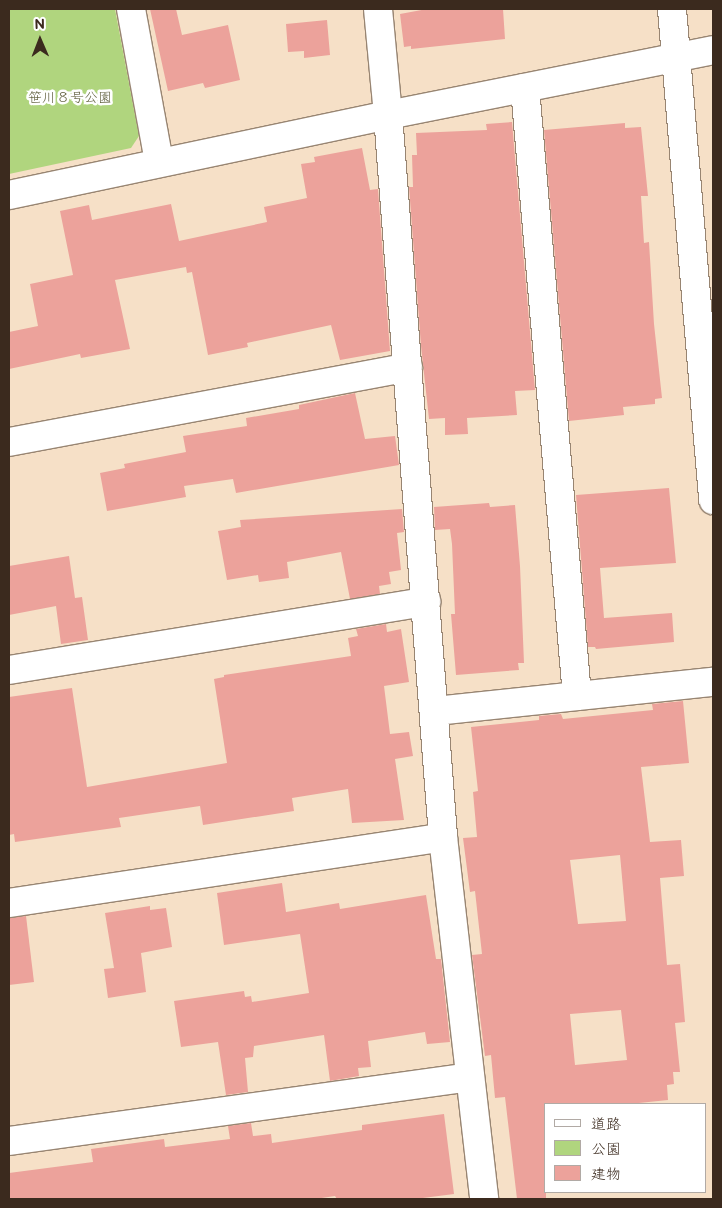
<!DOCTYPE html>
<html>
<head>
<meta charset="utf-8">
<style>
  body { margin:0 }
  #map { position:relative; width:722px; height:1208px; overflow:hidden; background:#f6e0c7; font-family:"Balsamiq Sans","Klee One",sans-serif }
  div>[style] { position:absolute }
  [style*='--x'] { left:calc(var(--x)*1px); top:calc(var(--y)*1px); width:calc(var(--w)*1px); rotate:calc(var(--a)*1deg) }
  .green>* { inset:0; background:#b0d57e }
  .building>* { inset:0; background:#eca29b }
  .roads { filter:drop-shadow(1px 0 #988572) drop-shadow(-1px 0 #988572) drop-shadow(0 1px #988572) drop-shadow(0 -1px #988572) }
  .minor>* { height:28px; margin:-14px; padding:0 14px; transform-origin:14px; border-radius:14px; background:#fff }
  span { translate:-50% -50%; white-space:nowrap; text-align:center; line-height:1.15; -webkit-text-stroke:5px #fff; paint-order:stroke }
  .park-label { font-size:14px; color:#5e5d3b }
  .frame { position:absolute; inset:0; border:10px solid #3b2a1e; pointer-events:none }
  .legend { position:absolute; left:544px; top:1103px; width:162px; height:90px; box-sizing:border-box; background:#fff; border:1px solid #b1aaa5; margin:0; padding:6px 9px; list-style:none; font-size:15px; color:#3b2a1e }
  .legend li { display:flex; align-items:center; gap:10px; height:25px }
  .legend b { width:25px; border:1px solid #b1aaa5 }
  .north { position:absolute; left:15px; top:15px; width:50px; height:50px; -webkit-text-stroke:4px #fff; paint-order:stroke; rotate:359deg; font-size:14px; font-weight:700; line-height:20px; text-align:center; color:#3b2a1e }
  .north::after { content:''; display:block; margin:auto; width:18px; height:22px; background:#3b2a1e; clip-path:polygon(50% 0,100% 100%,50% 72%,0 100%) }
</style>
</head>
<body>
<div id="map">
  <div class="green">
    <div style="clip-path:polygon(9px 9px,115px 9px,139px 136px,131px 148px,9px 174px)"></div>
  </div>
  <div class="building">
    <div style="clip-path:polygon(150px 9px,176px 9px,182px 35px,228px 25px,240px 80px,205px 88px,203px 83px,168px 91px)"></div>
    <div style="clip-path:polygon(427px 9px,503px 9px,505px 39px,411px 49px,411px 46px,404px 47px,400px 14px)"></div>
    <div style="clip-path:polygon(327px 20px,330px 55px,304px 58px,304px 51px,288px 52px,286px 24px)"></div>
    <div style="clip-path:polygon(512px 122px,535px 390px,515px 391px,517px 415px,467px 418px,468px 434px,445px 435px,445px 418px,429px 419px,421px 346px,409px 187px,413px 187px,412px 155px,417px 155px,416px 133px,487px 130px,486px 124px)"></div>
    <div style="clip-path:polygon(625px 123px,625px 128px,641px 127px,648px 196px,641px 196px,644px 243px,649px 242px,654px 324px,662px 398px,655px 399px,655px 404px,623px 407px,624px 415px,569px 421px,544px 130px)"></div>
    <div style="clip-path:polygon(362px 148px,370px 190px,378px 189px,390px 351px,340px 360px,331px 325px,247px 343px,248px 347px,208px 355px,192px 272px,187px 273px,186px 267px,115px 280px,130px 349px,81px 358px,80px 354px,9px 369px,9px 332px,38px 326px,30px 284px,73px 275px,60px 211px,89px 205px,92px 220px,171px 204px,179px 241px,267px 222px,264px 207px,307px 198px,301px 164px,315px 162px,314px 157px)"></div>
    <div style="clip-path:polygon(355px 393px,365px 439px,395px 436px,399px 465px,236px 493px,233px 479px,184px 486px,186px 497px,107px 511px,100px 473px,125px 468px,124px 464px,186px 452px,183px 436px,247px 426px,246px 418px,299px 409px,299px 405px)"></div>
    <div style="clip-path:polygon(669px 488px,676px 563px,600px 568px,604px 618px,672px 613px,674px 642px,596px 649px,595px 647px,588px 647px,576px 495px)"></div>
    <div style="clip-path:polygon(489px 503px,490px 507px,515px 505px,520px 566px,524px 663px,518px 663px,519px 670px,456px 675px,451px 614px,455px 614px,452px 544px,450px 529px,435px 530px,434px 507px)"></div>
    <div style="clip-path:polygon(402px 509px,404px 532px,397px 533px,401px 570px,389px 572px,391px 584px,379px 586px,380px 594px,350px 599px,341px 552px,287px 562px,289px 578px,259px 582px,258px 575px,227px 580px,218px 531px,241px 527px,240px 520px)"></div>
    <div style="clip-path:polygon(69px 556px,75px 598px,82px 597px,88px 640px,61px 644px,56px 606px,9px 615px,9px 566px)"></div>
    <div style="clip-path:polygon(386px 624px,387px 632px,401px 629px,409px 682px,384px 686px,390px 734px,409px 732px,413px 756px,395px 759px,404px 820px,352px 823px,348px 789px,292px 798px,294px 811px,203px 825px,200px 806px,119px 818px,121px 827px,15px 842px,14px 834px,9px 835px,9px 697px,72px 688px,87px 787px,227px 763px,214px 679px,224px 677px,224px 675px,351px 656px,348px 638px,358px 636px,356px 629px)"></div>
    <div style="clip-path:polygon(evenodd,683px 701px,689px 763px,641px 767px,650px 842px,681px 840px,684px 876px,660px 878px,667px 965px,680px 964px,685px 1022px,675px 1023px,680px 1072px,673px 1072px,674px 1084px,667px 1085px,668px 1100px,629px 1104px,546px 1104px,546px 1199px,517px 1199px,505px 1097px,495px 1098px,491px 1055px,485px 1056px,472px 955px,482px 954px,475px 891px,470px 892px,463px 838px,477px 837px,473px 792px,478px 791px,471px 727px,539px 720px,539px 716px,561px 714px,563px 719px,653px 710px,652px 704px,683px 701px,620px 855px,626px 921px,578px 924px,570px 860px,620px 855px,683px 701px,621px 1010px,627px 1060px,575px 1065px,570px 1014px,621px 1010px)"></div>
    <div style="clip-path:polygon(282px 883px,286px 912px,339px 903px,340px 909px,426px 895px,436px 959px,441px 959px,450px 1042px,427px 1044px,425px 1032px,368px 1041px,371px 1067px,358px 1068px,359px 1076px,330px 1081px,324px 1035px,254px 1046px,253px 1057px,245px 1058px,248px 1092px,226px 1095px,218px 1042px,181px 1047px,174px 1001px,244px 991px,245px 997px,251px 996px,252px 1002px,309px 993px,300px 934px,224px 945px,217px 893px)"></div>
    <div style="clip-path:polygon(150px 906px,150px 910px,166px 908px,172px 947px,141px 953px,146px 992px,108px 998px,104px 969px,114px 968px,105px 913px)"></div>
    <div style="clip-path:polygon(26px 916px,34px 982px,9px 985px,9px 918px)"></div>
    <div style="clip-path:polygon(444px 1114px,454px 1194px,415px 1199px,337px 1199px,335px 1196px,315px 1199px,9px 1199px,9px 1173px,93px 1162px,91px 1149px,164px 1139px,165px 1147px,230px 1139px,228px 1126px,251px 1123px,253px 1136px,271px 1134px,272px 1143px,362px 1130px,362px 1125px)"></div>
  </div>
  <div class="roads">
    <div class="minor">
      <div style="--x:131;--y:9;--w:156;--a:79.6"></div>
      <div style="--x:378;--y:9;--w:106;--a:84.6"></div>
      <div style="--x:388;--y:115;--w:724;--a:85.64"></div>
      <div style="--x:443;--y:837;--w:364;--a:83.5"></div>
      <div style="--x:672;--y:9;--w:493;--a:85.2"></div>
      <div style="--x:525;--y:88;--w:610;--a:85.11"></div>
      <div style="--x:9;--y:195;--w:387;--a:-11.9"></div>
      <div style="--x:388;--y:115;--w:331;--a:-11.3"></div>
      <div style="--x:9;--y:442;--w:406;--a:-10.6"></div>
      <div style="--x:9;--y:670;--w:423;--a:-9.3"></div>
      <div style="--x:435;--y:711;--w:280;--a:-6"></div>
      <div style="--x:9;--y:903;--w:439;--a:-8.6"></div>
      <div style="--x:9;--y:1141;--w:464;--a:-7.9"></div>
    </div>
  </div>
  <div class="park-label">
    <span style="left:70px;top:98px">笹川８号公園</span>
  </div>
  <div class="frame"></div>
  <ul class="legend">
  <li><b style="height:6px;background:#fff"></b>道路</li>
  <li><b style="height:14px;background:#b0d57e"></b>公園</li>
  <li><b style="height:14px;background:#eca29b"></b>建物</li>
  </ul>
  <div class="north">N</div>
</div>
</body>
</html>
